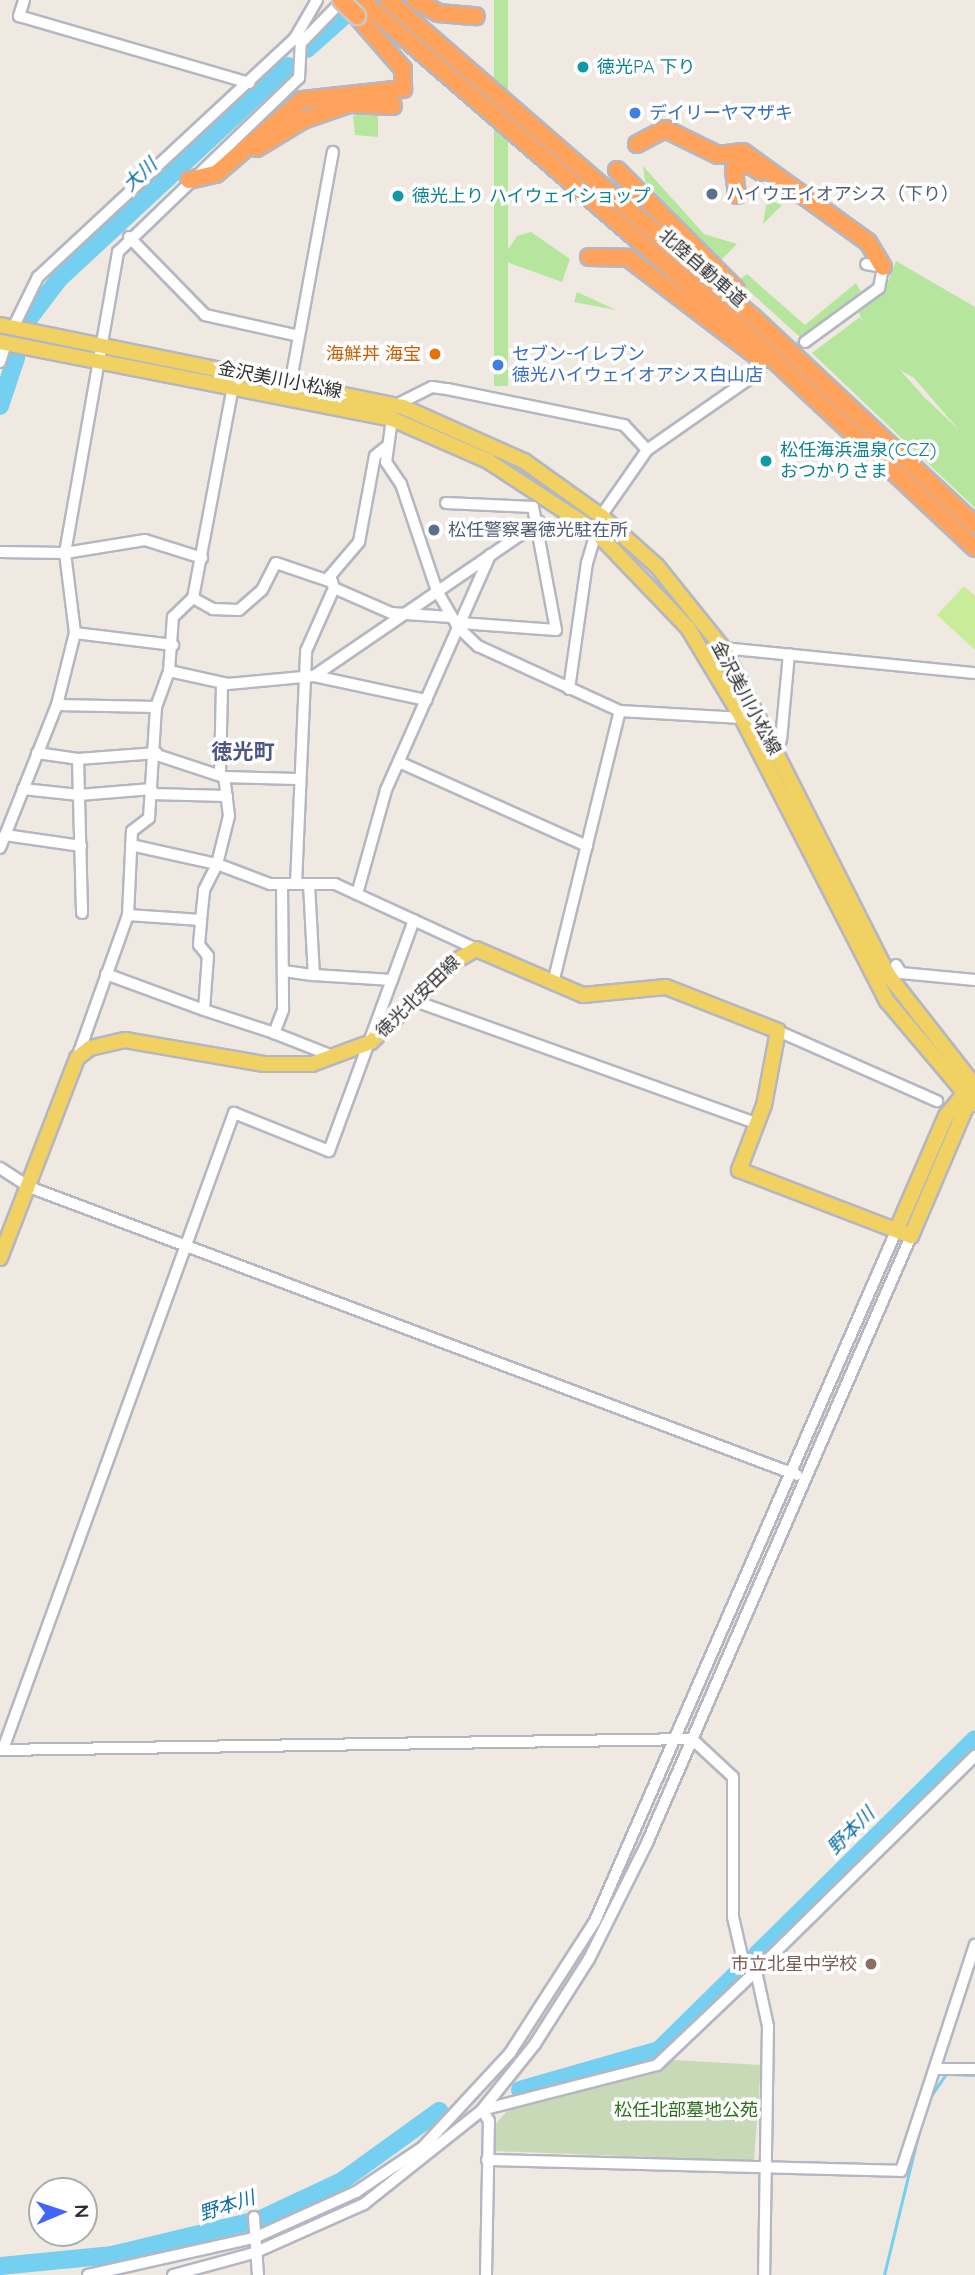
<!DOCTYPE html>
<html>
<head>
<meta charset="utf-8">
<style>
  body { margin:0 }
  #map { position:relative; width:975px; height:2275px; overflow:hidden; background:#efe9e1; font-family:Quicksand,"Noto Sans JP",sans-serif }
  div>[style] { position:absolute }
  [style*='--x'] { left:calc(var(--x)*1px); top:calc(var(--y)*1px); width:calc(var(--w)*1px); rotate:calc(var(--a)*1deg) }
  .green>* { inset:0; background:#b6e59e; transform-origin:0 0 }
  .cemetery>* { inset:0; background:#c8d9b8 }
  .pitch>* { inset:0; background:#c9ec9a }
  .stream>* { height:2.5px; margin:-1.25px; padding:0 1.25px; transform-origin:1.25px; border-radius:1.25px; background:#75cff0 }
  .river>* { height:18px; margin:-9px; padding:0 9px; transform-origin:9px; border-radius:9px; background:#75cff0 }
  .minor-tunnel>* { height:10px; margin-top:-5px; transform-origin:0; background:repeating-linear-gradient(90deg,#c8c4bd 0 10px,transparent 0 15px) }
  .roads { filter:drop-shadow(2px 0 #b4b7c1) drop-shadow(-2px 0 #b4b7c1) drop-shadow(0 2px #b4b7c1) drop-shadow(0 -2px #b4b7c1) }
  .minor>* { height:10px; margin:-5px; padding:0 5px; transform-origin:5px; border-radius:5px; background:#fff }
  .major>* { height:14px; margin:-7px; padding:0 7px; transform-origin:7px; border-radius:7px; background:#f2d163 }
  .highway>* { height:16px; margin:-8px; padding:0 8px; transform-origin:8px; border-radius:8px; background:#ffa35c }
  .bridges { filter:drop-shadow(2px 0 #c9c9c9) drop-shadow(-2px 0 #c9c9c9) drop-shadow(0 2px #c9c9c9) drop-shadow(0 -2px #c9c9c9) }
  .highway-bridge>* { height:16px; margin:-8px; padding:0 8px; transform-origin:8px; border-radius:8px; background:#ffa35c }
  .dots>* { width:19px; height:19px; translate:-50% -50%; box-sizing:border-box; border:4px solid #fff; border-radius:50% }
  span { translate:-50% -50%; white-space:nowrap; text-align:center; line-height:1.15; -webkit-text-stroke:7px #fff; paint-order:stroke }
  .culture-label { font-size:18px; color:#0d838f }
  .left { translate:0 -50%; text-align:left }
  .shop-label { font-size:18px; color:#366cbe }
  .service-label { font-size:18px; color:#4e5e75 }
  .street-label { font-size:18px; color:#2e2e2e }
  .food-label { font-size:18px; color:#c56008 }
  .right { translate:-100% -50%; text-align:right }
  .education-label { font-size:18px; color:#785e54 }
  .park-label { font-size:18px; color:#2c6e1b }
  .water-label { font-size:19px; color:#0d6fa3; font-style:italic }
  .quarter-label { font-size:21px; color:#4d5680; font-weight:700 }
  .north { position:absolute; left:28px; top:2177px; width:70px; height:70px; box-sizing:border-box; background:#fff; border:2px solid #ababab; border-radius:50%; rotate:88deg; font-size:19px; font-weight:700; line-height:28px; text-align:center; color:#2e2e2e }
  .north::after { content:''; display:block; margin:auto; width:24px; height:32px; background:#4264fb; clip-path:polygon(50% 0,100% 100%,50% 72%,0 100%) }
</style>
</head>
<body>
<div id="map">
  <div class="green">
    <div style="left:494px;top:0;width:14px;height:386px"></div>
    <div style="clip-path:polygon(378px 108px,378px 137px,355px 135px,353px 116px)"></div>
    <div style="clip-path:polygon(643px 166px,704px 234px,737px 244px,719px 262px,645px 181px)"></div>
    <div style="clip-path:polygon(767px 199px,782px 205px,763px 224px)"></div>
    <div style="clip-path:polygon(531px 232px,570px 259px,562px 282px,501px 260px,517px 236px)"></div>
    <div style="clip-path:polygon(evenodd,896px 261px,975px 307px,975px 508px,812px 353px,860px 317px,864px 324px,858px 311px,888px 282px,896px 261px,900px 370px,914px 378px,959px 430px,924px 397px,900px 370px)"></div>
    <div style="clip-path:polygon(747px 274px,805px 325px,856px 283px,861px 292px,801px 338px,738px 281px)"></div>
    <div style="clip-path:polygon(577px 292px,616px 310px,574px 302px)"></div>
  </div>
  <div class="cemetery">
    <div style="clip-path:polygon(673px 2060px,761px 2065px,754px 2161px,493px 2151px,493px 2127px,507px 2111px,647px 2074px)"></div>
  </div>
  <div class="pitch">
    <div style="clip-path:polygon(964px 586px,975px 596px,975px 650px,937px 615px)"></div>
  </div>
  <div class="stream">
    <div style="--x:931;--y:2096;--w:27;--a:-56"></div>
    <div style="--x:946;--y:2074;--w:29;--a:2"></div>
    <div style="--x:884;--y:2275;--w:144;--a:-76.3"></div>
  </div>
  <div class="river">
    <div style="--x:307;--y:49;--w:74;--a:-41.7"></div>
    <div style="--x:27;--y:321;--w:53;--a:-52.7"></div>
    <div style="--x:59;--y:279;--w:313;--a:-42.9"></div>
    <div style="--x:0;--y:406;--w:51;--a:-71.6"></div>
    <div style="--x:757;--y:1954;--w:306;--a:-44.6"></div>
    <div style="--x:520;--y:2090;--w:145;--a:-16.1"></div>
    <div style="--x:659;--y:2050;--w:107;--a:-44.6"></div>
    <div style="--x:0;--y:2266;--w:113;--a:-5.6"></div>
    <div style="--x:112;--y:2255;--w:153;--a:-13.6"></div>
    <div style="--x:261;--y:2219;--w:89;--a:-25.1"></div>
    <div style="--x:342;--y:2181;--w:120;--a:-35.8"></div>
  </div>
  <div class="minor-tunnel">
    <div style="--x:756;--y:374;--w:59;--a:-33.1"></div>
  </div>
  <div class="roads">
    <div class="minor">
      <div style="--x:24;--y:0;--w:17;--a:107"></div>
      <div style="--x:19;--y:16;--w:240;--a:16.2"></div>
      <div style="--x:301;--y:43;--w:60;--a:-45.7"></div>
      <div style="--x:129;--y:237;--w:109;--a:45.7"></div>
      <div style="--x:205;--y:315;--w:96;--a:12.6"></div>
      <div style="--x:13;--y:328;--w:57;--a:-63.9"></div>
      <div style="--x:38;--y:277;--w:351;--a:-42.9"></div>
      <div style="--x:295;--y:38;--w:44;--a:-59.9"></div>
      <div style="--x:805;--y:342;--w:92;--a:-36.1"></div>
      <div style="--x:879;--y:288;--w:21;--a:-79"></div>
      <div style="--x:883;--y:267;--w:17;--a:-170"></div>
      <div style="--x:0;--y:362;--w:20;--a:-72"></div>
      <div style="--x:291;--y:380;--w:232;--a:-79.6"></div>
      <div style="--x:396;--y:405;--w:40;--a:-26.6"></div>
      <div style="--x:432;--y:387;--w:15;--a:8"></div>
      <div style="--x:447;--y:389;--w:181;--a:11.5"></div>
      <div style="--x:624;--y:425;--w:34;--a:47"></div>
      <div style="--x:392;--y:419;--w:43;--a:97.9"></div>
      <div style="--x:386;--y:462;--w:27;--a:56"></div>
      <div style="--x:401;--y:484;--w:113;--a:71.4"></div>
      <div style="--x:437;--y:591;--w:42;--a:59.7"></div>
      <div style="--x:458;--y:627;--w:28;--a:44"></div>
      <div style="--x:478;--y:646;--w:156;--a:24.6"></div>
      <div style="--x:620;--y:711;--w:122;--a:3.3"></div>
      <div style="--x:446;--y:503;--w:87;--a:2.6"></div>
      <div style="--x:533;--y:507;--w:125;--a:79.4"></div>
      <div style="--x:556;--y:630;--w:96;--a:-175.8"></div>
      <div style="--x:0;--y:552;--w:65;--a:0.9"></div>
      <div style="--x:65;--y:553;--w:81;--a:-9.2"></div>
      <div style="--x:145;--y:540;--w:60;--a:17.5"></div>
      <div style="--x:334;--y:588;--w:62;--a:23.7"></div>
      <div style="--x:391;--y:613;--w:60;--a:3.8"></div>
      <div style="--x:193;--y:598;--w:23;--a:29"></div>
      <div style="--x:213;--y:609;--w:26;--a:2"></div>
      <div style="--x:239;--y:610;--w:30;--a:-41"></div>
      <div style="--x:262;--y:590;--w:30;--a:-63"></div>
      <div style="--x:276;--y:563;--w:59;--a:18.7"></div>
      <div style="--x:75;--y:633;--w:99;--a:7"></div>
      <div style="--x:723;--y:648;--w:253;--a:5.7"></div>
      <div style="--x:169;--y:671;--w:60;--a:12.4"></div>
      <div style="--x:228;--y:684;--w:86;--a:-5.3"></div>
      <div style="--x:314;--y:676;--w:273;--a:-34.4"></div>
      <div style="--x:314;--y:676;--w:115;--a:12.1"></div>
      <div style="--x:569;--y:689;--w:127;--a:-81.9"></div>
      <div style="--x:587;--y:563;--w:49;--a:-73.4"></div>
      <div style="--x:601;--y:516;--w:80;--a:-55.1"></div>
      <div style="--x:647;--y:450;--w:133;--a:-34.9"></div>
      <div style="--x:57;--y:705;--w:99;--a:1.2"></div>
      <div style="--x:781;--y:740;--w:86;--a:-84.7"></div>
      <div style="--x:37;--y:753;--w:41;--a:8.3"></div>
      <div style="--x:78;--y:759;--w:79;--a:-4.3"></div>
      <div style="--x:157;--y:755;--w:71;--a:18.2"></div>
      <div style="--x:78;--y:759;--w:154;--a:88.5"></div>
      <div style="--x:399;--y:762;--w:206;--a:24.1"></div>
      <div style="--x:220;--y:774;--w:91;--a:-88.7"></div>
      <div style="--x:23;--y:789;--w:56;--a:6.1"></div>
      <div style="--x:79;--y:795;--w:73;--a:-4.7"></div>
      <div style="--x:151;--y:794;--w:76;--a:1.5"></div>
      <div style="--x:5;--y:835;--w:77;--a:8.2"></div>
      <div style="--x:131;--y:845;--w:88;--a:12.5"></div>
      <div style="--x:217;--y:864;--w:49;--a:-76"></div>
      <div style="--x:229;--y:816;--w:39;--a:-97"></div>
      <div style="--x:224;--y:777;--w:72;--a:1.6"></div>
      <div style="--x:0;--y:848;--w:154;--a:-68.3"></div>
      <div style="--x:57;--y:705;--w:74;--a:-76"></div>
      <div style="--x:75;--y:633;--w:81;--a:-97.1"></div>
      <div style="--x:65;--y:553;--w:306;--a:-80"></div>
      <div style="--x:118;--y:252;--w:251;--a:-43.9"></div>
      <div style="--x:299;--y:78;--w:35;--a:-87"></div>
      <div style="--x:301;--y:43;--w:8;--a:-140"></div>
      <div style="--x:282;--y:884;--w:126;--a:89.5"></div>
      <div style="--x:283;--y:1010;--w:25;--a:111"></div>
      <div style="--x:274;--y:1033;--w:66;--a:21.5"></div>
      <div style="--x:296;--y:884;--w:233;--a:-87.5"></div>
      <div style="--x:306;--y:651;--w:69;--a:-66"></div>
      <div style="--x:334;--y:588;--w:13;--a:-108"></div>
      <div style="--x:330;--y:576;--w:45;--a:-49.5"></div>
      <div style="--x:359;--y:542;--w:87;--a:-79.5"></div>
      <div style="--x:375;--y:456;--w:14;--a:-39"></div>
      <div style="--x:309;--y:884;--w:91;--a:86.9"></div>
      <div style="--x:314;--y:975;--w:78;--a:3.7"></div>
      <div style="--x:392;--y:980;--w:64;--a:-69.9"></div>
      <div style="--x:357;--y:894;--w:108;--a:-74.4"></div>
      <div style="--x:386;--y:790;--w:257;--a:-66.1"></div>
      <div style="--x:128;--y:915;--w:73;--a:3.9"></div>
      <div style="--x:201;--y:920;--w:30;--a:-84"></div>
      <div style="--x:204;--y:890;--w:29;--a:-63"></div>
      <div style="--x:217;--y:864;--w:57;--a:20.7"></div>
      <div style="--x:270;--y:884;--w:65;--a:0"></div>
      <div style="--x:335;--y:884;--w:155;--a:24.7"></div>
      <div style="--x:896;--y:965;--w:9;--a:58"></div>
      <div style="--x:901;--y:973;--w:74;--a:5.4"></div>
      <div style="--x:284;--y:971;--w:30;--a:8"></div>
      <div style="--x:106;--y:974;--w:104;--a:20.2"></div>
      <div style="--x:204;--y:1010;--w:54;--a:-85.8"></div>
      <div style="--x:208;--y:956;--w:14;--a:-129"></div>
      <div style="--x:199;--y:945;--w:25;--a:-85"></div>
      <div style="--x:553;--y:983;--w:280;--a:-76.2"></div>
      <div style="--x:415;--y:1001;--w:364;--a:19.7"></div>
      <div style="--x:204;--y:1010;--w:74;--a:18.2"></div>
      <div style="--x:778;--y:1031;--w:174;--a:23.8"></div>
      <div style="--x:77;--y:1058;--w:152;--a:-70.4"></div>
      <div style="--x:128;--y:915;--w:84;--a:-87.3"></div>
      <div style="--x:132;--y:831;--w:21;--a:-37"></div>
      <div style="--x:149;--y:818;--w:111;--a:-86.4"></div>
      <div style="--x:156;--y:707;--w:38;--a:-70"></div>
      <div style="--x:169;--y:671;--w:54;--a:-85.8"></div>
      <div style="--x:173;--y:617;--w:28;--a:-44"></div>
      <div style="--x:193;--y:598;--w:215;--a:-79.3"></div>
      <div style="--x:0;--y:1168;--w:35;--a:33"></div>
      <div style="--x:29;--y:1187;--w:820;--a:20.56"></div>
      <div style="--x:3;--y:1749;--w:677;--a:-70.04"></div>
      <div style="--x:234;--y:1113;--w:102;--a:21.8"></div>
      <div style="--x:329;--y:1151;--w:182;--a:-69.8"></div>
      <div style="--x:0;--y:1750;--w:692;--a:-0.91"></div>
      <div style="--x:692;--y:1739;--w:56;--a:42.8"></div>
      <div style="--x:733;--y:1777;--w:140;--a:90"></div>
      <div style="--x:733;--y:1917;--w:40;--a:77"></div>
      <div style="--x:742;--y:1956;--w:21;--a:47"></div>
      <div style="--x:756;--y:1971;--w:307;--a:-44.5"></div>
      <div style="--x:937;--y:2069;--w:38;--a:0"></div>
      <div style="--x:487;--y:2160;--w:414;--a:1.5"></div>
      <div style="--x:901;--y:2171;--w:238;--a:-71.9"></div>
      <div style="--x:254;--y:2217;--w:58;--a:86.1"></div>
      <div style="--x:88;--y:2275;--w:170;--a:-12.6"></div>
      <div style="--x:254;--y:2238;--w:112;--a:-24.3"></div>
      <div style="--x:356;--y:2192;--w:81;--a:-33.9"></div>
      <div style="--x:423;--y:2147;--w:128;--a:-47.2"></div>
      <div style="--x:510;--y:2053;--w:157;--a:-57.2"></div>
      <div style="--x:595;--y:1921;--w:755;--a:-66.42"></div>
      <div style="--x:173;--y:2275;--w:84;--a:-15.2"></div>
      <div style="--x:254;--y:2253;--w:120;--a:-24"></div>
      <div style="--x:364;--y:2204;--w:151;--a:-38.5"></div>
      <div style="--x:482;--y:2110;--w:85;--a:-51.2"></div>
      <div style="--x:535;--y:2044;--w:101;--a:-57.6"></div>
      <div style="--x:589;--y:1959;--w:130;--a:-63.4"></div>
      <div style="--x:647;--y:1843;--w:662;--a:-66.49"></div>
      <div style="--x:486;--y:2275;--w:154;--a:-88.9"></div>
      <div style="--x:489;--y:2121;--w:13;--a:-122"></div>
      <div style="--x:482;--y:2110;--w:181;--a:-14.4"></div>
      <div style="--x:657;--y:2065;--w:137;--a:-43.5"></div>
      <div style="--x:756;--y:1971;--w:56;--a:77.7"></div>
      <div style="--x:768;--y:2026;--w:249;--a:90.9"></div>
    </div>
    <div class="major">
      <div style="--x:0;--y:325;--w:411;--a:11.5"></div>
      <div style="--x:403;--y:407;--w:133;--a:24.1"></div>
      <div style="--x:524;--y:461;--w:95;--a:35.5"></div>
      <div style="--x:601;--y:516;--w:75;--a:41.8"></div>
      <div style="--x:657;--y:566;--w:105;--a:51.2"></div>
      <div style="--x:723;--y:648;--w:368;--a:63.2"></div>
      <div style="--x:889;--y:976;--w:140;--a:52"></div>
      <div style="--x:0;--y:342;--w:399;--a:11.1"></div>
      <div style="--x:392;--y:419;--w:105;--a:23.6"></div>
      <div style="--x:488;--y:461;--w:128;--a:33.2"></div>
      <div style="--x:595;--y:531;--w:134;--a:46.2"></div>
      <div style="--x:688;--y:628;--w:105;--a:59"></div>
      <div style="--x:742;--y:718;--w:318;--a:62.9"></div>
      <div style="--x:887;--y:1001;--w:135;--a:49.8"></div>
      <div style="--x:897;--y:1229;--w:123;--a:-66.6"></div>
      <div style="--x:946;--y:1116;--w:33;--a:-51"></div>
      <div style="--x:0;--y:1258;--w:214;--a:-68.9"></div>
      <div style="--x:77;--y:1058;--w:16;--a:-38"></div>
      <div style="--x:90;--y:1048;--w:36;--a:-13"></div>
      <div style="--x:125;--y:1040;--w:141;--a:9.8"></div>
      <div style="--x:264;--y:1064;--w:48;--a:0"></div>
      <div style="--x:312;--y:1064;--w:63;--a:-20.4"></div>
      <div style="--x:371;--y:1042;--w:113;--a:-44.3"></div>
      <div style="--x:452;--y:963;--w:28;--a:-30"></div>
      <div style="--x:476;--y:949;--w:116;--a:23.3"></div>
      <div style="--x:583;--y:995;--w:83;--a:-5.5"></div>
      <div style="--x:666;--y:987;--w:120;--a:21.4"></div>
      <div style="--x:778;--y:1031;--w:75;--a:100.7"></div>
      <div style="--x:764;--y:1105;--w:70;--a:111"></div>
      <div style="--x:739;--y:1170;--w:184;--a:21"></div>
      <div style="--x:911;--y:1236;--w:163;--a:-66.9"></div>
    </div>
    <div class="highway">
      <div style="--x:361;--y:0;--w:503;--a:40.89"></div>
      <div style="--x:741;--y:329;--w:320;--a:43.1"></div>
      <div style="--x:388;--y:0;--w:482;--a:41"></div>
      <div style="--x:752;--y:316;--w:306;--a:43.1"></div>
      <div style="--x:415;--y:0;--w:26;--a:29"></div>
      <div style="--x:438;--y:13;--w:38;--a:5"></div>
      <div style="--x:637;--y:144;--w:32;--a:-28"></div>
      <div style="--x:665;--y:129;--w:59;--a:26.1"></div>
      <div style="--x:718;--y:155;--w:25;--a:-7"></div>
      <div style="--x:743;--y:152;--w:154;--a:35.8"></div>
      <div style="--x:868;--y:242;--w:29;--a:59"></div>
      <div style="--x:257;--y:148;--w:54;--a:-31.3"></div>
      <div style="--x:303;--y:120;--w:49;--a:-19.2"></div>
      <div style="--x:349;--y:104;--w:44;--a:2.6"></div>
      <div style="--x:617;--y:170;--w:168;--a:45"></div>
      <div style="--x:189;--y:180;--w:28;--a:-13"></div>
      <div style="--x:216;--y:174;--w:113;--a:-40.7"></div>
      <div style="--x:302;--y:100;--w:102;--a:-6.2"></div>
      <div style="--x:403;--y:89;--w:20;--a:-90"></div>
      <div style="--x:403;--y:69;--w:70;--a:-131"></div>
      <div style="--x:737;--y:195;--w:26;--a:-97"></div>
      <div style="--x:734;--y:169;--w:16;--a:-18"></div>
      <div style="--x:749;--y:164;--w:14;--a:34"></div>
      <div style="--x:589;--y:257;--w:39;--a:1"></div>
      <div style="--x:628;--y:258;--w:168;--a:37.3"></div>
    </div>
  </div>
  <div class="bridges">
    <div class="highway-bridge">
      <div style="--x:341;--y:0;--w:23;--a:45"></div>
    </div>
  </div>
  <div class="dots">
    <div style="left:583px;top:67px;background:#0f9aa8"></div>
    <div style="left:635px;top:113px;background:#3f7fe0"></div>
    <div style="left:712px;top:194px;background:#5c6f8a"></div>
    <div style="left:398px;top:196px;background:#0f9aa8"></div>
    <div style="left:435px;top:354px;background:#e8710a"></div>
    <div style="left:498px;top:365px;background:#3f7fe0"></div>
    <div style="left:766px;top:461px;background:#0f9aa8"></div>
    <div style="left:434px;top:530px;background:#5c6f8a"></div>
    <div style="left:871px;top:1964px;background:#8d6e63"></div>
  </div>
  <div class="culture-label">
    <span class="left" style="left:597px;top:67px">徳光PA 下り</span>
    <span class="left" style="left:412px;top:196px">徳光上り ハイウェイショップ</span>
    <span class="left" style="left:780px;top:461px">松任海浜温泉(CCZ)<br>おつかりさま</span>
  </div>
  <div class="shop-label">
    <span class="left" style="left:649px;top:113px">デイリーヤマザキ</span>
    <span class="left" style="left:512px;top:365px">セブン-イレブン<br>徳光ハイウェイオアシス白山店</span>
  </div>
  <div class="service-label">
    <span class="left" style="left:726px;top:194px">ハイウエイオアシス（下り）</span>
    <span class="left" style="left:448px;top:530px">松任警察署徳光駐在所</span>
  </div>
  <div class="street-label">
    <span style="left:702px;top:268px;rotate:41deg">北陸自動車道</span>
    <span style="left:280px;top:380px;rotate:11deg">金沢美川小松線</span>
    <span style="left:746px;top:698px;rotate:62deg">金沢美川小松線</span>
    <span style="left:418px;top:997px;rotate:-44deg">徳光北安田線</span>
  </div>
  <div class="food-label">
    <span class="right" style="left:421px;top:354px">海鮮丼 海宝</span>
  </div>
  <div class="education-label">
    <span class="right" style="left:857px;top:1964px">市立北星中学校</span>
  </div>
  <div class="park-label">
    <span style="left:686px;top:2110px">松任北部墓地公苑</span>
  </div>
  <div class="water-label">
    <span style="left:140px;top:175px;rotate:-43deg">大川</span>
    <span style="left:851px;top:1831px;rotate:-45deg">野本川</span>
    <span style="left:227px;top:2206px;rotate:-18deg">野本川</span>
  </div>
  <div class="quarter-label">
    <span style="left:243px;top:751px">徳光町</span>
  </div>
  <div class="north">N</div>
</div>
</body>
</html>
